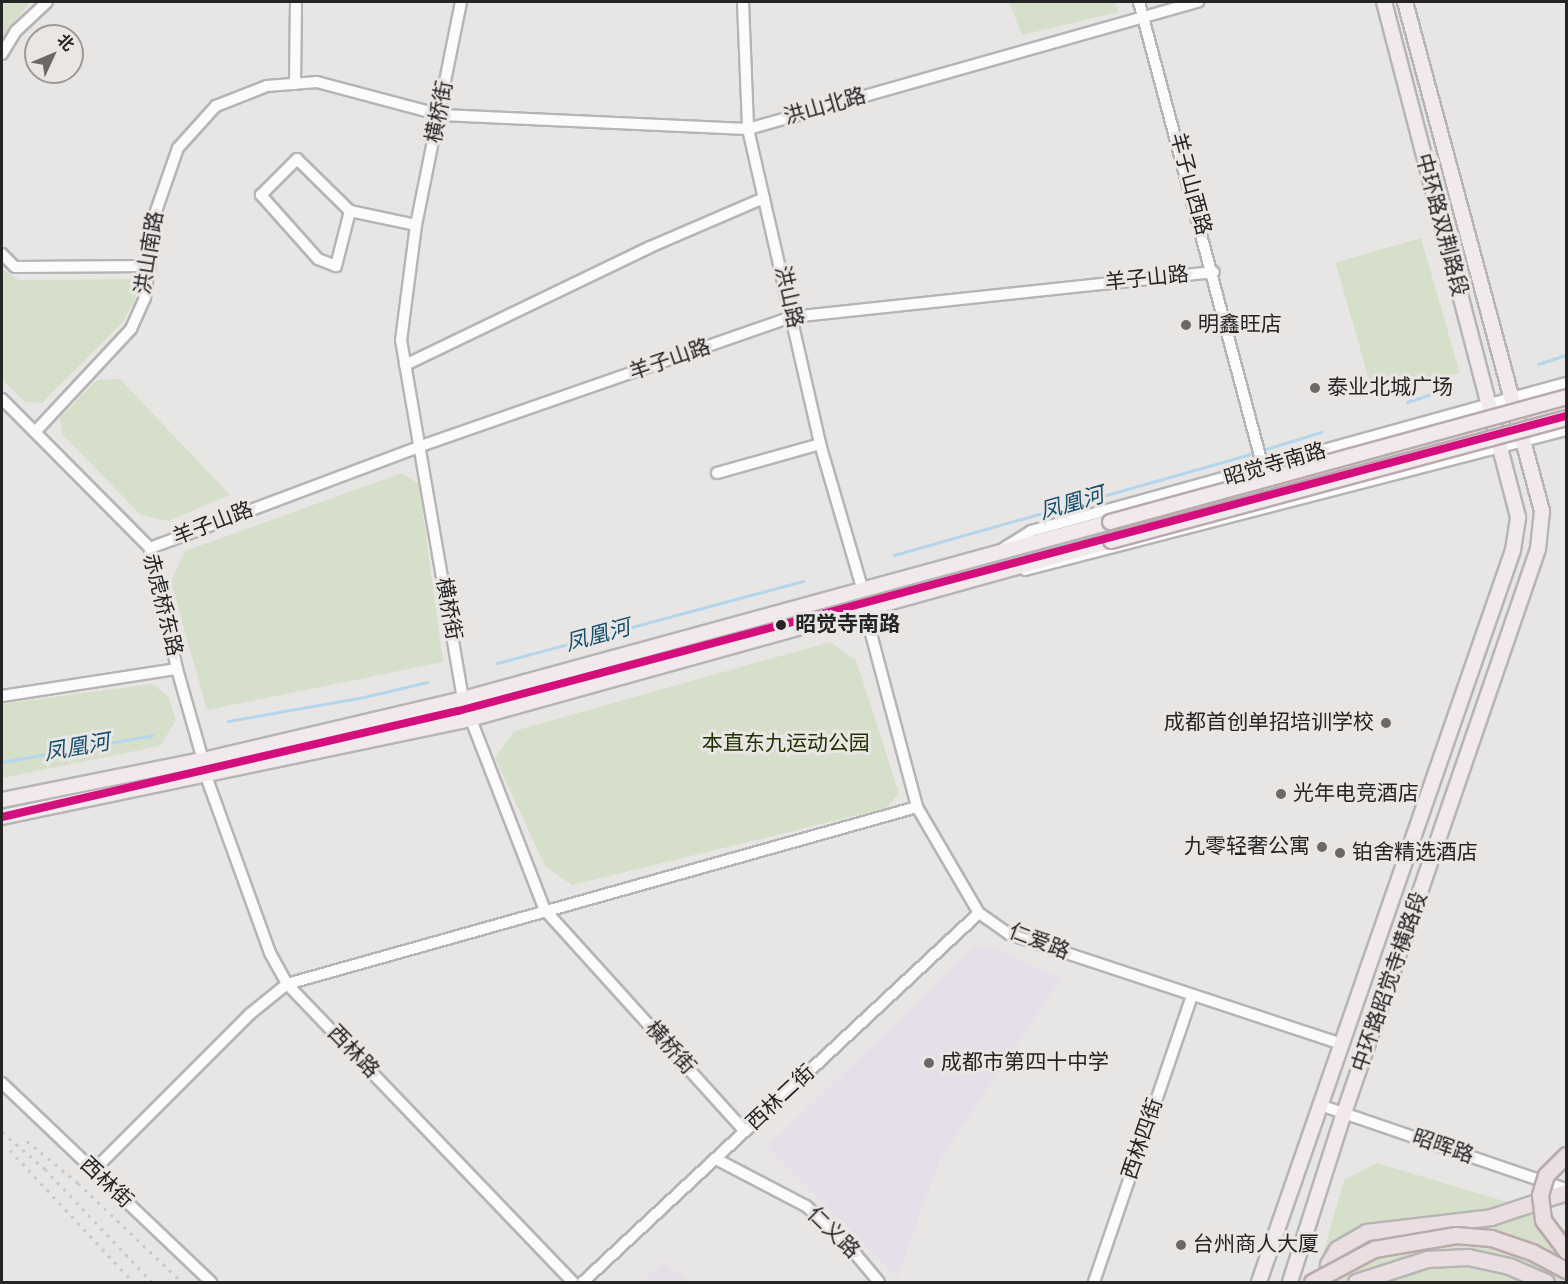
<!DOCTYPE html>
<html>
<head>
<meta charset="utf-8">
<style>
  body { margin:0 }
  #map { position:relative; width:1568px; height:1284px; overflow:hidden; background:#e8e6e5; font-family:"Alegreya Sans","Noto Sans SC",sans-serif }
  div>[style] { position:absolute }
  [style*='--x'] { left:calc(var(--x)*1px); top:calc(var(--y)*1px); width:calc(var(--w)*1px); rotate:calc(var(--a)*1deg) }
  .education>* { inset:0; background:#e6dee9 }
  .green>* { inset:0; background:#d6dfc9; transform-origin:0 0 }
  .stream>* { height:3px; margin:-1.5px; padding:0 1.5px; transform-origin:1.5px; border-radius:1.5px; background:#b4d6ec }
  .roads { filter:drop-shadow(2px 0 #b6b5b5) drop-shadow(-2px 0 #b6b5b5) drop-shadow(0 2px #b6b5b5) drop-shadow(0 -2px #b6b5b5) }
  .minor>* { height:10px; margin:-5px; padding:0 5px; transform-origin:5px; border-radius:5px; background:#fcfbfb }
  .major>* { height:14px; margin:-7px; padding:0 7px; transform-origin:7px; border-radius:7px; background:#f1e9eb }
  .highway>* { height:15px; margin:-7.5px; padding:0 7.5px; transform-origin:7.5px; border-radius:7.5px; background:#ebdee1 }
  .rail>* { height:3px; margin-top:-1.5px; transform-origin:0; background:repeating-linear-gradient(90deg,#cac9c9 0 3px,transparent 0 9px) }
  .bridges { filter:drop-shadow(2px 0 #b9aaad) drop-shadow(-2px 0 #b9aaad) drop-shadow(0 2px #b9aaad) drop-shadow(0 -2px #b9aaad) }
  .major-bridge>* { height:14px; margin:-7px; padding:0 7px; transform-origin:7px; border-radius:7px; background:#f1e9eb }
  .highway-bridge>* { height:15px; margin:-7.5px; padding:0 7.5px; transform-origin:7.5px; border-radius:7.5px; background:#ebdee1 }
  .metro-1>* { height:8px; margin:-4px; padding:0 4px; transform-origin:4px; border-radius:4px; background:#d40f7d }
  .dots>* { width:16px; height:16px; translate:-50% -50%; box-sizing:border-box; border:3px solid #e9e6e4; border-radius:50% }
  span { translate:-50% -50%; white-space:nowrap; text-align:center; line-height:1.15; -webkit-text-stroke:6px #e9e6e4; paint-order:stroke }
  .street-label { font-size:21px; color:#262525 }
  .poi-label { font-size:21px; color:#262525 }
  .left { translate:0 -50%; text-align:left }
  .right { translate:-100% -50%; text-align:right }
  .stop-label { font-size:21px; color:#262525; font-weight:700 }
  .park-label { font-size:21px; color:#213300 }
  .water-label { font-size:22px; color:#165070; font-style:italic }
  .frame { position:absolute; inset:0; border:3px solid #262525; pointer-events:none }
  .north { position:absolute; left:24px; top:24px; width:60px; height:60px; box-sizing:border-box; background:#e9e6e4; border:2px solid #9b9998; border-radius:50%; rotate:46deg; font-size:16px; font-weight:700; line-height:24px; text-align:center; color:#262525 }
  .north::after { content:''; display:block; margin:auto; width:21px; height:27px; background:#6a6968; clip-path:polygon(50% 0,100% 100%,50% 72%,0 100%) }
</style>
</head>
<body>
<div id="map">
  <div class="education">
    <div style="clip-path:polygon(986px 945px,1061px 978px,940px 1160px,897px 1277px,767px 1147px,973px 948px)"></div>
    <div style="clip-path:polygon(663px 1262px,690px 1282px,642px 1282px)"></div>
  </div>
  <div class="green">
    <div style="clip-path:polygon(2px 2px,30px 2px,2px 38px)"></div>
    <div style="clip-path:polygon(1009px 2px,1115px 2px,1119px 12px,1022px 35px)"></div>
    <div style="left:1421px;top:238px;width:140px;height:89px;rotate:74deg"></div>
    <div style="clip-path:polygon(2px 269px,19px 280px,139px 279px,135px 300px,122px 323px,42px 403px,25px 402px,2px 379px)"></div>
    <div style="clip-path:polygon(120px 379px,230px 495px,168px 521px,141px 515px,62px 434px,60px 418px,97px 380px)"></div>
    <div style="clip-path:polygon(402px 473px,419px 484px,443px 662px,207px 710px,171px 582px,185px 551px)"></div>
    <div style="clip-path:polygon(830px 642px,856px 660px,899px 793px,886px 808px,572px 885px,545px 866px,495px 758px,514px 731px)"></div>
    <div style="clip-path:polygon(152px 684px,168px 696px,176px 720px,160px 746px,2px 778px,2px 704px)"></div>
    <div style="clip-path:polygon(1377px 1163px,1504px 1201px,1566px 1230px,1566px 1282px,1315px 1282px,1344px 1180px)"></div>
  </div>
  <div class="stream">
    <div style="--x:1538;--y:364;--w:29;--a:-18"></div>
    <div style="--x:1407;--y:402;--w:44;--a:-18.4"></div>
    <div style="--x:1266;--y:449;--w:58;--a:-17.2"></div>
    <div style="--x:894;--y:555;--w:370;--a:-15.8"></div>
    <div style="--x:497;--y:663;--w:317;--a:-15"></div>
    <div style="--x:228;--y:721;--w:138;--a:-10"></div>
    <div style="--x:364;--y:697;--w:65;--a:-13.4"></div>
    <div style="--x:2;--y:762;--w:153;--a:-10.1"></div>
  </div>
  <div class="roads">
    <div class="minor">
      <div style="--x:461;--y:2;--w:227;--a:101.4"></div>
      <div style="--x:416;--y:225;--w:116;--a:97.4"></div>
      <div style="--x:401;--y:340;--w:364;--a:80.2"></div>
      <div style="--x:463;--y:699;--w:226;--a:68.8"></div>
      <div style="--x:545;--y:910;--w:298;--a:47.9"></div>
      <div style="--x:743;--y:2;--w:127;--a:87.7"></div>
      <div style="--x:748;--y:129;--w:323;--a:77.1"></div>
      <div style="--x:820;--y:444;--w:150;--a:73.7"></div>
      <div style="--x:1139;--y:2;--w:521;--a:75.08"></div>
      <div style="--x:2;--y:54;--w:27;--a:-59"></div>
      <div style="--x:16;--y:31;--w:42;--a:-43.1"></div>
      <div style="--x:295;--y:84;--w:82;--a:-89.3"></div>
      <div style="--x:350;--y:211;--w:57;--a:104.3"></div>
      <div style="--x:336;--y:266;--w:19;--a:-159"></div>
      <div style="--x:318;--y:259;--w:86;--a:-131.7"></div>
      <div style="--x:261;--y:195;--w:51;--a:-45"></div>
      <div style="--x:297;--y:159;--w:74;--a:44.5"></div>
      <div style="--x:350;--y:211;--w:67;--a:12"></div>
      <div style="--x:2;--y:254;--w:18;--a:45"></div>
      <div style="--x:15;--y:267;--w:135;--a:-0.4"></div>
      <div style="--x:405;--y:365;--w:272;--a:-25.7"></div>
      <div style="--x:650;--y:247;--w:124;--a:-23.3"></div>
      <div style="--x:2;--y:399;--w:210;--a:45.2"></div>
      <div style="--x:150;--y:548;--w:124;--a:77.4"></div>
      <div style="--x:177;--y:669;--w:95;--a:74.1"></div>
      <div style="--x:35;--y:432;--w:141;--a:-47"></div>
      <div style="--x:131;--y:329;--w:34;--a:-66"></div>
      <div style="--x:145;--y:298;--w:85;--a:-83.2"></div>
      <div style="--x:155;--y:214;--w:70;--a:-70.8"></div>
      <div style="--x:178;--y:148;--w:57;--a:-47.9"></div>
      <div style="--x:216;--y:106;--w:55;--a:-21.4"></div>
      <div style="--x:267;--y:86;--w:50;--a:-4.6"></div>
      <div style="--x:317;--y:82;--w:128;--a:14.9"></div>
      <div style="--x:441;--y:115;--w:307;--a:2.6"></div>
      <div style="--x:748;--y:129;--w:468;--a:-15.8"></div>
      <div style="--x:717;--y:473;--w:107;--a:-15.7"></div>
      <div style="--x:150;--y:548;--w:286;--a:-20.6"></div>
      <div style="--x:418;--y:447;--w:396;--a:-19.2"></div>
      <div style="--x:792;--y:317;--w:424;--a:-6.1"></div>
      <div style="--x:1004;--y:548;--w:32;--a:-32"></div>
      <div style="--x:1031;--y:531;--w:555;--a:-15.46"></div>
      <div style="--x:1025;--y:570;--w:559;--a:-14.51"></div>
      <div style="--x:865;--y:611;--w:203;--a:75.1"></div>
      <div style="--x:917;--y:807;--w:123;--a:59.7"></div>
      <div style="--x:979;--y:913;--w:37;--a:35"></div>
      <div style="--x:1009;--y:934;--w:351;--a:18.3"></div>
      <div style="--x:2;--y:696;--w:177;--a:-8.8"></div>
      <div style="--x:206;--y:776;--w:188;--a:70.1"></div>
      <div style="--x:270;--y:953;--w:35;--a:61"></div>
      <div style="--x:287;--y:984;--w:413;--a:46.2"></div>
      <div style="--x:2;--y:1083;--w:289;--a:43.6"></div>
      <div style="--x:1320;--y:1105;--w:260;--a:18.9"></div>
      <div style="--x:716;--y:1159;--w:102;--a:27.6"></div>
      <div style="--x:806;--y:1206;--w:50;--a:41.7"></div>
      <div style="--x:843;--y:1239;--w:56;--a:50.1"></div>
      <div style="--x:93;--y:1171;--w:222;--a:-45"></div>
      <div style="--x:250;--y:1014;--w:48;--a:-39"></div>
      <div style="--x:287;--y:984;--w:654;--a:-15.69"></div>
      <div style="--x:583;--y:1282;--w:541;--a:-42.98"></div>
      <div style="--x:1094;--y:1282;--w:303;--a:-71.1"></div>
    </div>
    <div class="major">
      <div style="--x:2;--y:800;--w:205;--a:-11.3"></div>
      <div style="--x:203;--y:760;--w:267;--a:-13.2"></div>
      <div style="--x:463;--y:699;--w:671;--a:-15.3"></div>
      <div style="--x:2;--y:817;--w:478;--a:-11.8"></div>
      <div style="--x:470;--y:719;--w:665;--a:-15.52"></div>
      <div style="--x:1259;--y:1282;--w:775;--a:-70.86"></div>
      <div style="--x:1513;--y:550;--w:33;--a:-81"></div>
      <div style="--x:1518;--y:517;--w:532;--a:-104.58"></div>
      <div style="--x:1290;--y:1282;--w:177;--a:-72.3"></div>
      <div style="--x:1344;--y:1113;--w:596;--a:-71.02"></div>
      <div style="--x:1538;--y:549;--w:38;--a:-84"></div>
      <div style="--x:1542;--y:511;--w:527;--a:-105.06"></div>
    </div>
    <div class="highway">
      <div style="--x:1327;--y:1282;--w:18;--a:-87"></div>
      <div style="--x:1328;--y:1264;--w:17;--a:-59"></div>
      <div style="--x:1337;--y:1249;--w:34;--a:-30"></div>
      <div style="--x:1366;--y:1232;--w:126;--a:-6.8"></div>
      <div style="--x:1491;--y:1217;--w:79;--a:-18.4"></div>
      <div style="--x:1356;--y:1282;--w:75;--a:-17.9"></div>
      <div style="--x:1427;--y:1259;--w:41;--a:-2.8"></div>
      <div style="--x:1468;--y:1257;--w:42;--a:12.4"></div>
      <div style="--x:1509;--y:1266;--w:40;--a:23.4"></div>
    </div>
  </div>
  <div class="rail">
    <div style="--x:2;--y:1132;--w:57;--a:40.7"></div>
    <div style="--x:45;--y:1169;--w:156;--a:46.6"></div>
    <div style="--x:27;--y:1141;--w:66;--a:39.5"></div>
    <div style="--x:78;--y:1183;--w:144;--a:43.6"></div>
    <div style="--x:10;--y:1150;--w:180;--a:47"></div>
  </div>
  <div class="bridges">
    <div class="major-bridge">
      <div style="--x:1110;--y:522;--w:473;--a:-15.3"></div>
      <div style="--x:1111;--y:541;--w:471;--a:-15.1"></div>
    </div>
    <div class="highway-bridge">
      <div style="--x:1566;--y:1155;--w:28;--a:135"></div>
      <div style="--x:1546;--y:1175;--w:21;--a:107"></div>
      <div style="--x:1540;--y:1195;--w:25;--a:83"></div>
      <div style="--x:1543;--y:1220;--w:39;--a:53"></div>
      <div style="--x:1312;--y:1282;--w:70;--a:-28"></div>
      <div style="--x:1374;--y:1249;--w:83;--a:-9.7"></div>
      <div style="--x:1456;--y:1235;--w:35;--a:5"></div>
      <div style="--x:1491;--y:1238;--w:43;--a:18.9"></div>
      <div style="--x:1532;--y:1252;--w:38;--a:28"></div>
    </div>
  </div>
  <div class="metro-1">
    <div style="--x:2;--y:817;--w:468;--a:-13.1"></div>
    <div style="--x:458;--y:711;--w:1147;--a:-14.91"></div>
  </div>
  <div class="dots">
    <div style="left:1186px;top:325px;background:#6a6968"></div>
    <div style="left:1315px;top:388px;background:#6a6968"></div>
    <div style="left:781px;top:625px;background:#262525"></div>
    <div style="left:1386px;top:723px;background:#6a6968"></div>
    <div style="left:1281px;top:794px;background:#6a6968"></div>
    <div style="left:1322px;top:847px;background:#6a6968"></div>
    <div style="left:1340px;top:853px;background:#6a6968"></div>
    <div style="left:929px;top:1063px;background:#6a6968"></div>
    <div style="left:1181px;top:1245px;background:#6a6968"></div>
  </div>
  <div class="street-label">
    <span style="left:825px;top:107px;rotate:-16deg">洪山北路</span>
    <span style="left:440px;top:112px;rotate:-79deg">横桥街</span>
    <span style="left:1190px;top:184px;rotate:75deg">羊子山西路</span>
    <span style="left:1441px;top:225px;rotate:75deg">中环路双荆路段</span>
    <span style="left:150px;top:253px;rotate:-81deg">洪山南路</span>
    <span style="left:1147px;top:279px;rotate:-6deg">羊子山路</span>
    <span style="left:788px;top:297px;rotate:77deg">洪山路</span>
    <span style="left:670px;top:360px;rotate:-19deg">羊子山路</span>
    <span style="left:1275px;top:465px;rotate:-16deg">昭觉寺南路</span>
    <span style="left:213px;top:524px;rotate:-21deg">羊子山路</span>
    <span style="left:162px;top:605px;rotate:76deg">赤虎桥东路</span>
    <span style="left:448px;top:609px;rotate:80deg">横桥街</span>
    <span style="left:1039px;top:942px;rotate:21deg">仁爱路</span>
    <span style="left:1390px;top:982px;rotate:-71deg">中环路昭觉寺横路段</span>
    <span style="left:670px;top:1048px;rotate:48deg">横桥街</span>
    <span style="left:353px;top:1052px;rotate:46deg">西林路</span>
    <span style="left:781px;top:1098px;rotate:-43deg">西林二街</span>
    <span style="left:1143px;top:1139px;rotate:-71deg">西林四街</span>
    <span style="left:1443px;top:1147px;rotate:19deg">昭晖路</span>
    <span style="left:106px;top:1183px;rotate:43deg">西林街</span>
    <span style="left:833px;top:1233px;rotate:44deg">仁义路</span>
  </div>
  <div class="poi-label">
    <span class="left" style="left:1198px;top:325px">明鑫旺店</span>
    <span class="left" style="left:1327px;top:388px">泰业北城广场</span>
    <span class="right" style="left:1374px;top:723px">成都首创单招培训学校</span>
    <span class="left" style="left:1293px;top:794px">光年电竞酒店</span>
    <span class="right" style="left:1310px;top:847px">九零轻奢公寓</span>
    <span class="left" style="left:1352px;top:853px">铂舍精选酒店</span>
    <span class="left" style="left:941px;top:1063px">成都市第四十中学</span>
    <span class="left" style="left:1193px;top:1245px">台州商人大厦</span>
  </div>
  <div class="stop-label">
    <span class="left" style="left:795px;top:625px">昭觉寺南路</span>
  </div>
  <div class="park-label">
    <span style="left:786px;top:744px">本直东九运动公园</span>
  </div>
  <div class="water-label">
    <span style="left:1072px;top:504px;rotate:-16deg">凤凰河</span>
    <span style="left:598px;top:636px;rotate:-15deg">凤凰河</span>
    <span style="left:77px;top:748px;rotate:-10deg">凤凰河</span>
  </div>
  <div class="frame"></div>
  <div class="north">北</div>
</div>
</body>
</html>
